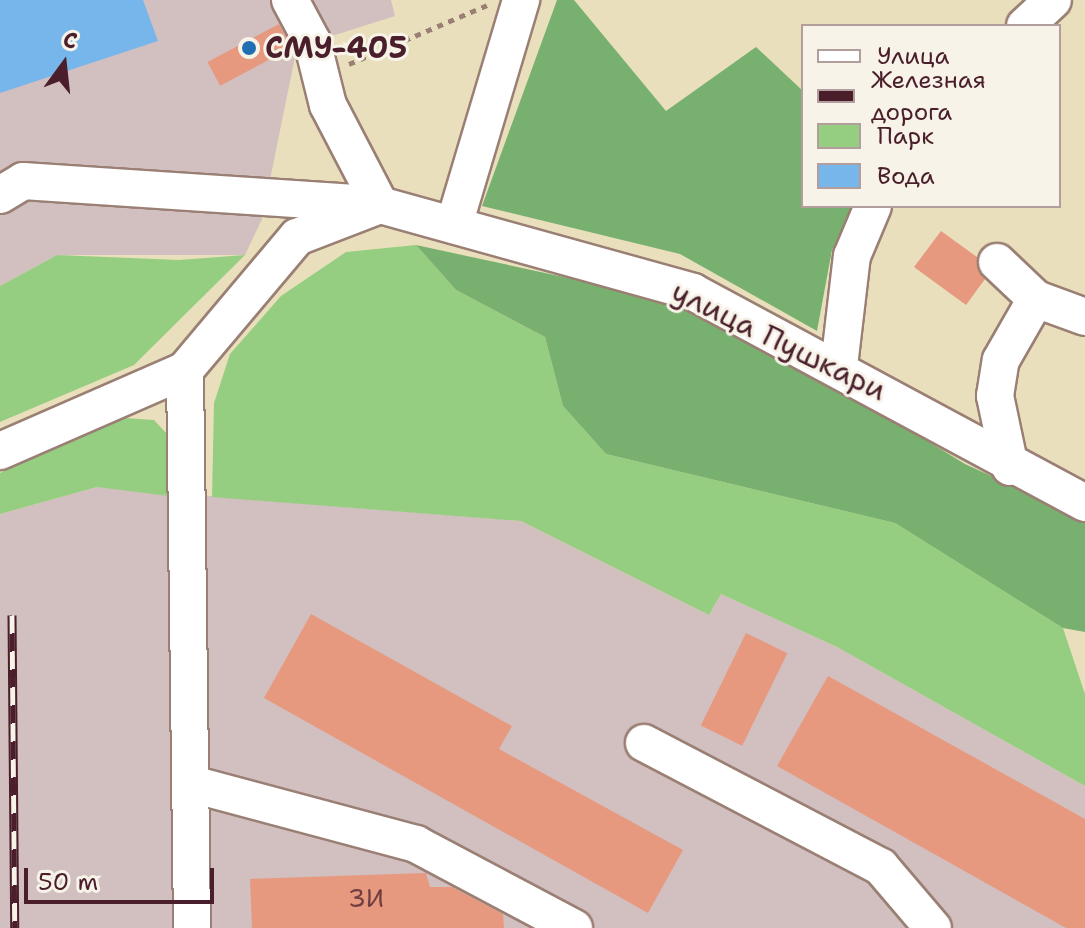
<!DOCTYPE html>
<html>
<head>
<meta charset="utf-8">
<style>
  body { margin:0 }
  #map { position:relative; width:1085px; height:928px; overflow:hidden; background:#eadfbc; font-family:"Shantell Sans",sans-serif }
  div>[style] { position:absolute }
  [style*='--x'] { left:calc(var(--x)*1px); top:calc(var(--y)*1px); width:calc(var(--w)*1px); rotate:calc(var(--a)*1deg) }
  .industrial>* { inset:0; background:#d2bfbf }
  .green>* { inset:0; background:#96ce81 }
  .forest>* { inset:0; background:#78b16f }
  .water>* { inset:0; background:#77b6eb }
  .building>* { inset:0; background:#e6997f; transform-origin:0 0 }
  .path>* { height:5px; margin-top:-2.5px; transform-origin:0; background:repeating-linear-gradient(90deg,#9a7f74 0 6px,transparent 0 12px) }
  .roads { filter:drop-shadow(2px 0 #9a7f74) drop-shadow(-2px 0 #9a7f74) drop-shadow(0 2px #9a7f74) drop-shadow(0 -2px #9a7f74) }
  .minor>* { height:36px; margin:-18px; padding:0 18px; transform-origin:18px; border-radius:18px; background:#fff }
  .rail>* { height:9px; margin-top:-4.5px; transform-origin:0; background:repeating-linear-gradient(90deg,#f7f3e8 0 18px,#4a1f2b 0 36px); box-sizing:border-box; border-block:2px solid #4a1f2b }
  .dots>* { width:22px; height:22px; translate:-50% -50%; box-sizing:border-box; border:4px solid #f7f3e8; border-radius:50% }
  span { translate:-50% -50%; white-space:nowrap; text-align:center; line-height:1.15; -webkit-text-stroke:6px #f7f3e8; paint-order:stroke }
  .number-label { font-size:26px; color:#713e40 }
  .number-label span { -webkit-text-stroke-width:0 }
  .poi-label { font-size:30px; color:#4a1f2b; font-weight:700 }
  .left { translate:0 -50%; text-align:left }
  .street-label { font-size:30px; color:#4a1f2b }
  .legend { position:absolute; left:801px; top:24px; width:260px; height:184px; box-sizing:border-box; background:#f7f3e8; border:2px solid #b29e9c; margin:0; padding:10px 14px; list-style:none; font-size:24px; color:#4a1f2b }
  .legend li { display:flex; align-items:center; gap:16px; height:40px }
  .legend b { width:40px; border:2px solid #b29e9c }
  .north { position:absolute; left:24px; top:24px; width:80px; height:80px; -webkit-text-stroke:6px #f7f3e8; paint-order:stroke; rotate:15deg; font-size:22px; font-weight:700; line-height:32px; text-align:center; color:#4a1f2b }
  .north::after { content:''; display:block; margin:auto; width:28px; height:36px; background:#4a1f2b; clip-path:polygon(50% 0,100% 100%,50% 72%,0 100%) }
  .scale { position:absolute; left:24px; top:868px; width:190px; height:36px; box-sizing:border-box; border:4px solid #4a1f2b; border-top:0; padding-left:10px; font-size:24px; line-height:28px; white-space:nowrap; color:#4a1f2b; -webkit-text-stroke:6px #f7f3e8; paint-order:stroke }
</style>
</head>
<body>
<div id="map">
  <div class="industrial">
    <div style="clip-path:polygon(0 0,391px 0,395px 16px,297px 47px,262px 219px,245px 255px,57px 255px,0 286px)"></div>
    <div style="clip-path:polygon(97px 487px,521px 521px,709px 615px,721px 594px,837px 647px,1085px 786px,1085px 928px,0 928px,0 514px)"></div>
  </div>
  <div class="green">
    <div style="clip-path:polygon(416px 245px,456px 290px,545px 337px,563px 406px,606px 454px,895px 523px,1063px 628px,1085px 694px,1085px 786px,837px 647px,721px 594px,709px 615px,521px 521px,212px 497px,214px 403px,230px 354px,281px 296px,346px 252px)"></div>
    <div style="clip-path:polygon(57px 255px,179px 260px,245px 255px,134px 365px,0 422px,0 286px)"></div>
    <div style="clip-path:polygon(125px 418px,154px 420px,167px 434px,177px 497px,97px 487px,0 514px,0 473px)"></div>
  </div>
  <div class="forest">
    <div style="clip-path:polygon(557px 0,574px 0,666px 111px,756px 47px,803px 91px,803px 206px,855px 206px,832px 250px,817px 331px,680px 254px,482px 206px)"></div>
    <div style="clip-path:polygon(416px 245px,661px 298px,758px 337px,965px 464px,1085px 519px,1085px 632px,1063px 628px,895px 523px,606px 454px,563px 406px,545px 337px,456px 290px)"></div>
  </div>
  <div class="water">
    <div style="clip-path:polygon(0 0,143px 0,158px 41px,0 93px)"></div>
  </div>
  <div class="building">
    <div style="left:279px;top:24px;width:27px;height:81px;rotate:62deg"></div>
    <div style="clip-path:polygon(941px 231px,977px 257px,985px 279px,966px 305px,914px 267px)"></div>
    <div style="clip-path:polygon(311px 614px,512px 726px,499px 749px,683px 850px,648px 913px,264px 698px)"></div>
    <div style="left:746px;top:633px;width:46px;height:103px;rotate:26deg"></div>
    <div style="clip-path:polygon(828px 676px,1085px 819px,1085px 928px,1066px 928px,777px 766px)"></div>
    <div style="clip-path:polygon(426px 873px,430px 887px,452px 887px,503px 914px,504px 928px,252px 928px,250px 879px)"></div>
  </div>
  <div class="path">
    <div style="--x:349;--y:64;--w:153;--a:-23.1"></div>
  </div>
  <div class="roads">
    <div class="minor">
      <div style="--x:290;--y:0;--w:47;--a:61.8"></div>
      <div style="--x:312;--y:41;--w:66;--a:76"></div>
      <div style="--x:328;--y:105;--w:113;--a:62.5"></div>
      <div style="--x:1025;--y:26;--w:38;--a:-43"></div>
      <div style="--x:0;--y:195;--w:27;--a:-31"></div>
      <div style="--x:23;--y:181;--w:344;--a:3.8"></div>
      <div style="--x:454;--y:225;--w:235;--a:-73.4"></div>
      <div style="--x:997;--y:262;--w:54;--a:43.5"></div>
      <div style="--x:839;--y:366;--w:111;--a:-83.3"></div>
      <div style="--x:852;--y:256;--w:54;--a:-67.2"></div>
      <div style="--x:185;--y:370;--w:558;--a:89.28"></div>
      <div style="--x:0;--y:451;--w:202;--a:-23.6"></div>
      <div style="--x:185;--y:370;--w:174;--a:-49.9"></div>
      <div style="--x:297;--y:237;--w:89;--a:-21.1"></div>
      <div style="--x:380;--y:205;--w:325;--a:15.5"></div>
      <div style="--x:693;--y:292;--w:445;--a:28.3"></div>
      <div style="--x:1010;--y:467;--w:73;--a:-101.9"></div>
      <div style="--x:995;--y:396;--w:36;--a:-81"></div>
      <div style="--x:1001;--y:360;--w:70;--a:-60.2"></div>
      <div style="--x:1036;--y:299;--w:52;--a:20.2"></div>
      <div style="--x:644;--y:743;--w:267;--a:27.6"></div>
      <div style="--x:881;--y:867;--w:80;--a:49.6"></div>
      <div style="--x:192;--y:784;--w:232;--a:15"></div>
      <div style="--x:416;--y:844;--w:179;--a:28"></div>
    </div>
  </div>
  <div class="rail">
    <div style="--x:12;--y:615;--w:313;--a:89.5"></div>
  </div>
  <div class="dots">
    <div style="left:249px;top:48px;background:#1f6fb2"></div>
  </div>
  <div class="number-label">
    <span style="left:366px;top:898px">3И</span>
  </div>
  <div class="poi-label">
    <span class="left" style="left:265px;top:48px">СМУ-405</span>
  </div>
  <div class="street-label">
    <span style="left:779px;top:341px;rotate:26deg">улица Пушкари</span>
  </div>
  <ul class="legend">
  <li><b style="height:10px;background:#fff"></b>Улица</li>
  <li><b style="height:10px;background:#4a1f2b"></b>Железная дорога</li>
  <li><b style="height:22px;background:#96ce81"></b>Парк</li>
  <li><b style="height:22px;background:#77b6eb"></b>Вода</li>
  </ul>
  <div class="north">С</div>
  <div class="scale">50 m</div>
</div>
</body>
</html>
